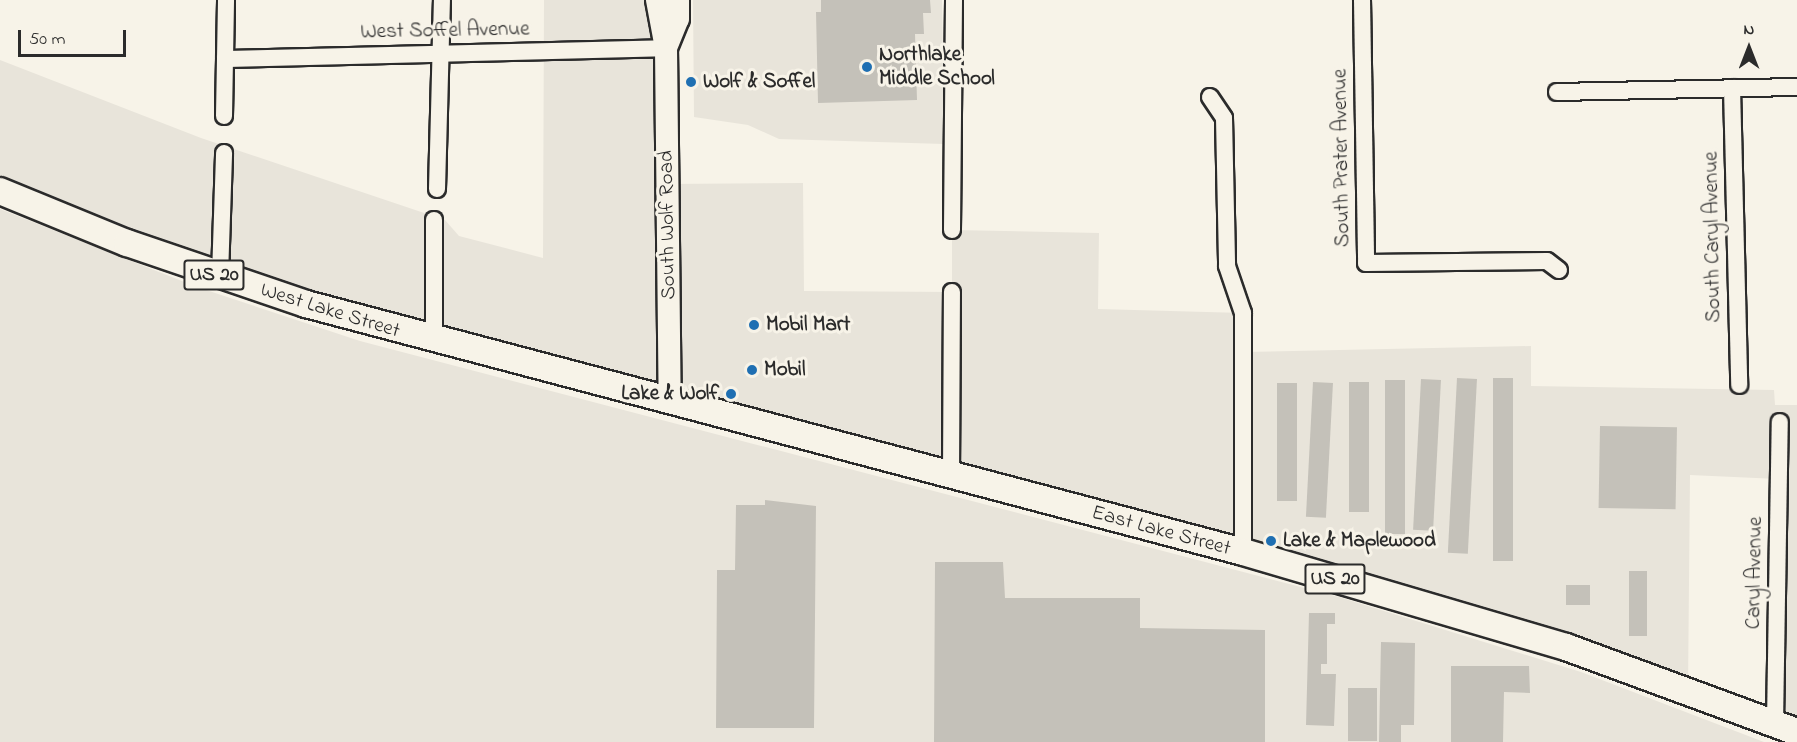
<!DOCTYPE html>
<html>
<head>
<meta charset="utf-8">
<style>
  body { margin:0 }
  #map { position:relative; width:1797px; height:742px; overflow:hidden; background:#f7f3e8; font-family:"Indie Flower",sans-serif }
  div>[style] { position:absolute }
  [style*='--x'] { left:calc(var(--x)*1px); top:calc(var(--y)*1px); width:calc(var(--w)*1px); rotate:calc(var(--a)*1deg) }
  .built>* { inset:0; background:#e8e4da }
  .building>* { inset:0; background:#c4c1b9; transform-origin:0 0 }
  .roads { filter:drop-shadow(2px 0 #2b2b2b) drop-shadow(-2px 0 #2b2b2b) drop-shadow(0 2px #2b2b2b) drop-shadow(0 -2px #2b2b2b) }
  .minor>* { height:16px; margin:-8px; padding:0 8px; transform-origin:8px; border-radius:8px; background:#f7f3e8 }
  .secondary>* { height:22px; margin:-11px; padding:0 11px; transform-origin:11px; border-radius:11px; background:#f7f3e8 }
  .primary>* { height:26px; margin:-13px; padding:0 13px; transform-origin:13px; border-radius:13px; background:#f7f3e8 }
  .dots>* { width:16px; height:16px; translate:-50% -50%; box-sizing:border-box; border:3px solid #f7f3e8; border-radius:50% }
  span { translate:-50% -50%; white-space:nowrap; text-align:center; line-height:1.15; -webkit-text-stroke:6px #f7f3e8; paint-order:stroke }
  .shield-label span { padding:2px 4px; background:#f7f3e8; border:2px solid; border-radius:4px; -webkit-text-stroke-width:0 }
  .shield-label { font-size:20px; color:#2b2b2b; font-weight:700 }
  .street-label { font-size:21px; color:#2b2b2b }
  .poi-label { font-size:21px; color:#2b2b2b; font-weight:700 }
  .left { translate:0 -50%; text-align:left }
  .right { translate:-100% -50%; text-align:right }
  .north { position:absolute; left:1719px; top:18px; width:60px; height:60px; -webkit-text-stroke:4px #f7f3e8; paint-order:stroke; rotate:0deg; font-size:16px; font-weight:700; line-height:24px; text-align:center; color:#2b2b2b }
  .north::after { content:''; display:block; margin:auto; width:21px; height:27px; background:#2b2b2b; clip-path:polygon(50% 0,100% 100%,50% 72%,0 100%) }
  .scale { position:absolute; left:18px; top:30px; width:108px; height:27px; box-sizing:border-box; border:3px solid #2b2b2b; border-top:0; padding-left:8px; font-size:18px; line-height:21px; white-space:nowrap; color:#2b2b2b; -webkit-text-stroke:4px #f7f3e8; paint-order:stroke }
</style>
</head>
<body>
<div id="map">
  <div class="built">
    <div style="clip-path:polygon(544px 0,665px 0,667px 184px,803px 183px,804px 291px,952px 292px,952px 230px,1099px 233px,1098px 309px,1243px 313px,1243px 352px,1531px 346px,1531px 386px,1774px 390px,1775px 405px,1797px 405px,1797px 732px,1775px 724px,1778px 479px,1690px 475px,1688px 690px,496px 357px,0 191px,0 60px,201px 138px,445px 220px,459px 236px,543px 258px)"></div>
    <div style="clip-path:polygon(693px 0,942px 0,944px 144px,779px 139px,748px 125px,694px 117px)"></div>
    <div style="clip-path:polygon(0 209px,197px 287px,360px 341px,1339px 597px,1581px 672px,1764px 742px,0 742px)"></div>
  </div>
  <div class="building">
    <div style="clip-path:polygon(821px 0,930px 0,931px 13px,923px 13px,924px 34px,915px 34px,917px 100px,818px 103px,816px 12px,821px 12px)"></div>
    <div style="left:1457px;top:378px;width:20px;height:175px;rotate:3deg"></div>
    <div style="left:1493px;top:378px;width:20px;height:183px"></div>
    <div style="left:1421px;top:379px;width:20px;height:151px;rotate:3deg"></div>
    <div style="left:1385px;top:380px;width:20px;height:154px"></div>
    <div style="left:1313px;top:382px;width:20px;height:135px;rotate:3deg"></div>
    <div style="left:1349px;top:382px;width:20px;height:130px"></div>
    <div style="left:1277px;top:383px;width:20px;height:118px"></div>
    <div style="left:1600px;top:426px;width:77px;height:82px;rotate:1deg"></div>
    <div style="clip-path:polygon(765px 500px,816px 506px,814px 728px,716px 728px,717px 570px,735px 570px,736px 505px,765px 505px)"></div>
    <div style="clip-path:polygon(935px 562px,1003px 562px,1005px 598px,1140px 598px,1140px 628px,1265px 630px,1265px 742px,934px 742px)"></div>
    <div style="left:1629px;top:571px;width:18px;height:65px"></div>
    <div style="left:1566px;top:585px;width:24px;height:20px"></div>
    <div style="clip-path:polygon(1309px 613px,1335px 613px,1335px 624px,1327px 624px,1327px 664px,1321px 664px,1321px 674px,1336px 674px,1334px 726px,1306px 725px)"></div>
    <div style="clip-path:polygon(1381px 642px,1415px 643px,1414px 725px,1401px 725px,1401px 742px,1379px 742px)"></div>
    <div style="clip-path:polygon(1451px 666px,1529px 666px,1530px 693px,1504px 692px,1503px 742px,1451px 742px)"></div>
    <div style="left:1348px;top:688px;width:29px;height:53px"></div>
  </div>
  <div class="roads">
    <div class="minor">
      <div style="--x:1362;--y:0;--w:263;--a:89.1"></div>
      <div style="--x:1366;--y:263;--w:181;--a:-0.6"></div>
      <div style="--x:1547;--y:261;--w:15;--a:37"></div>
      <div style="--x:225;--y:59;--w:441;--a:-1.4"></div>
      <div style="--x:1732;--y:88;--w:297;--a:88.6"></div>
      <div style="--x:1557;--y:92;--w:240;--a:-1.2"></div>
      <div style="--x:1210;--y:97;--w:25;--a:56"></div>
      <div style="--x:1224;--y:118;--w:148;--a:88.8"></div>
      <div style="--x:1227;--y:266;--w:50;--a:71.2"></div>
      <div style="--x:1243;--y:313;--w:239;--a:90"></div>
      <div style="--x:224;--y:116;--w:116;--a:-89"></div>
      <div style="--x:437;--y:189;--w:189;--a:-88.5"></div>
      <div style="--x:952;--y:230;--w:230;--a:-89.5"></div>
      <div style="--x:220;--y:276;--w:123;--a:-88.1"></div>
      <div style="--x:434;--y:342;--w:122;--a:-90"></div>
      <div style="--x:951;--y:476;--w:184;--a:-89.7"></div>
      <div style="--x:1775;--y:724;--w:302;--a:-89.1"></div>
    </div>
    <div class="secondary">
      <div style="--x:657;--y:0;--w:49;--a:79.4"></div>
      <div style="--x:666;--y:48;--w:353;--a:89.4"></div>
      <div style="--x:666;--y:48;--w:31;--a:-68"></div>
      <div style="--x:678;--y:19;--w:19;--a:-90"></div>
    </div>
    <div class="primary">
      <div style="--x:0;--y:191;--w:137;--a:22.3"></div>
      <div style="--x:127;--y:243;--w:189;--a:18.8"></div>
      <div style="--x:306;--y:304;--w:969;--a:14.82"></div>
      <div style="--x:1243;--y:552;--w:337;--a:16.4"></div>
      <div style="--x:1566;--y:647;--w:246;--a:20.2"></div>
    </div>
  </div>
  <div class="dots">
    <div style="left:867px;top:67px;background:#1f6fb2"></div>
    <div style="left:691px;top:82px;background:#1f6fb2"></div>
    <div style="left:754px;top:325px;background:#1f6fb2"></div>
    <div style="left:752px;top:370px;background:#1f6fb2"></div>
    <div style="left:731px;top:394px;background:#1f6fb2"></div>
    <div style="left:1271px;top:541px;background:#1f6fb2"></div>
  </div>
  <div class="shield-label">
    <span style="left:214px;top:275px">US 20</span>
    <span style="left:1335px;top:579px">US 20</span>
  </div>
  <div class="street-label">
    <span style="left:445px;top:31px;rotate:-1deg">West Soffel Avenue</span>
    <span style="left:1342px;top:158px;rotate:-91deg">South Prater Avenue</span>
    <span style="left:668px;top:225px;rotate:-91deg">South Wolf Road</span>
    <span style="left:1713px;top:237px;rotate:-91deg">South Caryl Avenue</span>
    <span style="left:330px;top:311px;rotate:17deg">West Lake Street</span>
    <span style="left:1161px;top:531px;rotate:15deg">East Lake Street</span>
    <span style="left:1755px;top:573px;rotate:-89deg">Caryl Avenue</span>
  </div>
  <div class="poi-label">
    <span class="left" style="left:879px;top:67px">Northlake<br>Middle School</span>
    <span class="left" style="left:703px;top:82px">Wolf &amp; Soffel</span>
    <span class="left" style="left:766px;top:325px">Mobil Mart</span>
    <span class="left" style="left:764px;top:370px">Mobil</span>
    <span class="right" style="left:719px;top:394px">Lake &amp; Wolf</span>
    <span class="left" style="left:1283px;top:541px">Lake &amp; Maplewood</span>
  </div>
  <div class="north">N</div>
  <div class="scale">50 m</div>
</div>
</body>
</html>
